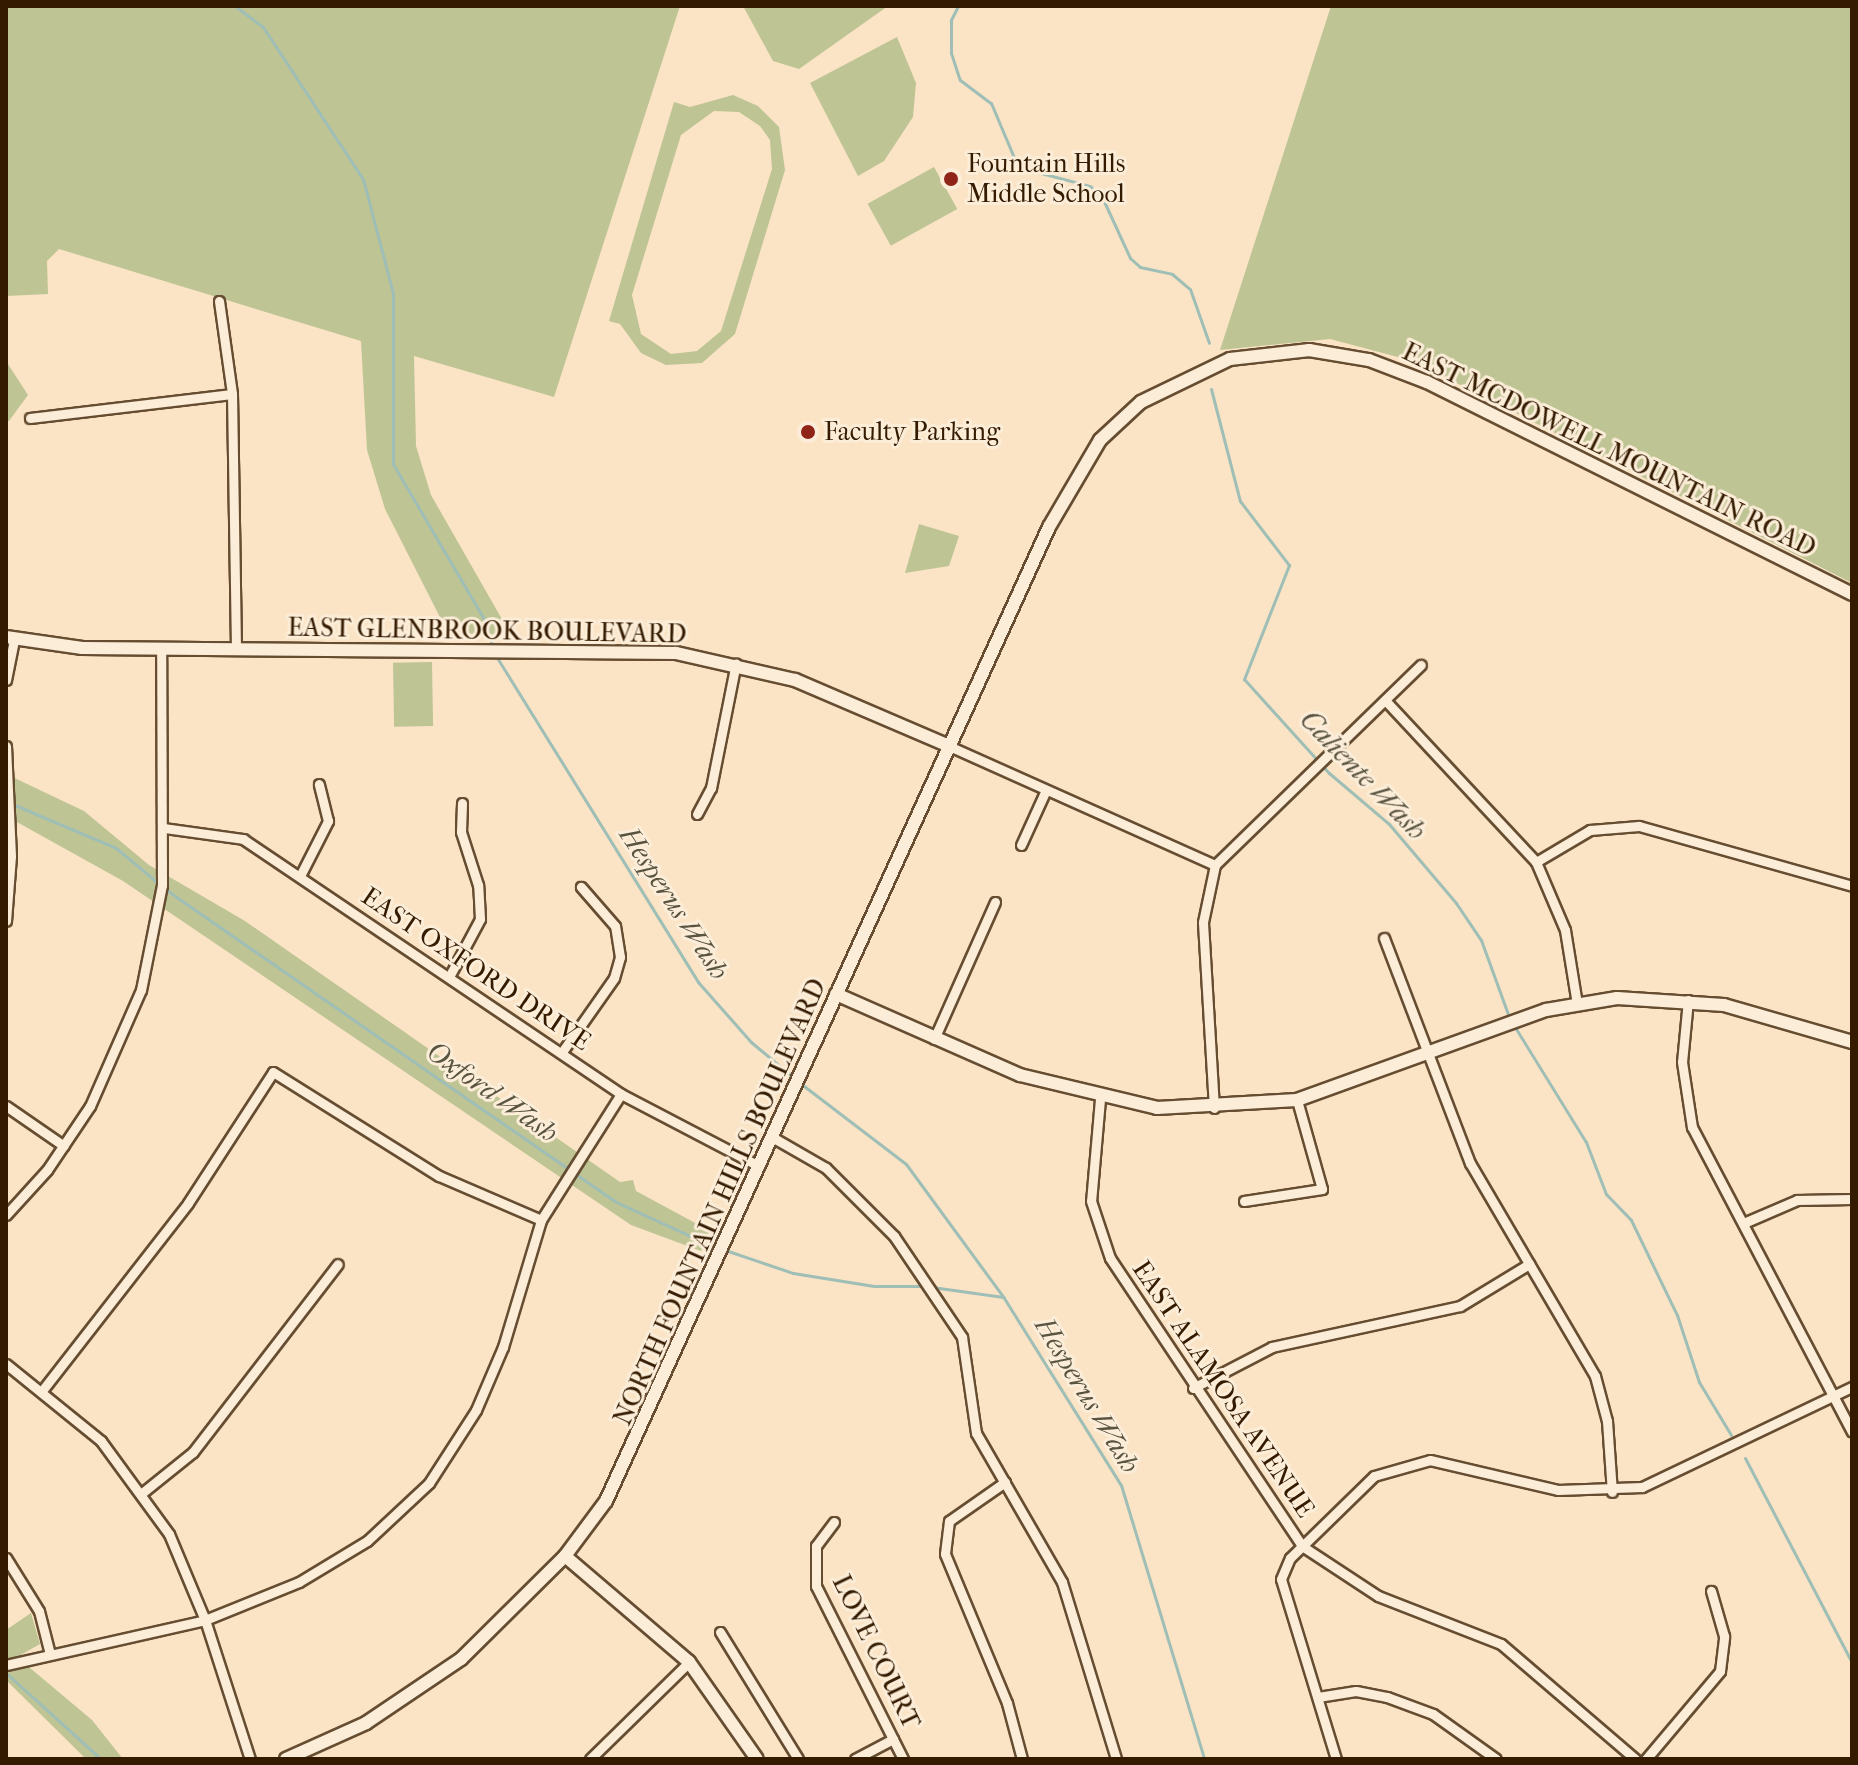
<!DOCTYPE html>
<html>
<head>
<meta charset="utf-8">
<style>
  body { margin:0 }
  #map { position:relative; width:1858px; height:1765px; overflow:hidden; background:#fae4c5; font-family:"IM FELL French Canon",serif }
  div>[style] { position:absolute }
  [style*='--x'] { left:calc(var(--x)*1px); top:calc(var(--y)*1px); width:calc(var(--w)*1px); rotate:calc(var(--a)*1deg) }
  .green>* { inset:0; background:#bfc494; transform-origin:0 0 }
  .stream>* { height:3px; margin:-1.5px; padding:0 1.5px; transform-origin:1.5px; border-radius:1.5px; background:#9ebeb6 }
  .roads { filter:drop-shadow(2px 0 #664d31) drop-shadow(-2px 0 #664d31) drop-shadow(0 2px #664d31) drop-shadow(0 -2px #664d31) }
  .street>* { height:9px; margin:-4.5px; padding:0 4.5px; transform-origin:4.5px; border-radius:4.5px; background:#fcedd9 }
  .secondary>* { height:12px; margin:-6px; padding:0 6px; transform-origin:6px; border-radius:6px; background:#fcedd9 }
  .dots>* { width:22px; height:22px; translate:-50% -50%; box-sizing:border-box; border:4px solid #fcedd9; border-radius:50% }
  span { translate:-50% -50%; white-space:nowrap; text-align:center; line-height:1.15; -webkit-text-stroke:6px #fcedd9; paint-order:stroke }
  .poi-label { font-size:26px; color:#341b00 }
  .left { translate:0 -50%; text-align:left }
  .street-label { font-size:26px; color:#341b00 }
  .water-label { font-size:28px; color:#595440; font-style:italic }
  .frame { position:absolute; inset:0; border:8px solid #341b00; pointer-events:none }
</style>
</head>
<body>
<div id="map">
  <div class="green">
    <div style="clip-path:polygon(6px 6px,680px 6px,554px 397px,414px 356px,416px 446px,431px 495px,511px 635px,448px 633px,385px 509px,367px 450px,361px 341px,59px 249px,47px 261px,48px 294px,6px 296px)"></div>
    <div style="clip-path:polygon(743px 6px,888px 6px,799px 69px,773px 61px)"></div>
    <div style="clip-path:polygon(1331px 6px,1852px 6px,1852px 583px,1413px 361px,1330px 339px,1220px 350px)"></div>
    <div style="clip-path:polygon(897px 37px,916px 83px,913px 117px,884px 161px,858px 176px,810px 83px)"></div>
    <div style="clip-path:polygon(evenodd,733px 95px,758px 106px,779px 127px,785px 170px,735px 334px,702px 363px,666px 365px,641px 353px,620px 324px,609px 321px,674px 102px,690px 107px,733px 95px,714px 111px,739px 112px,760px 126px,770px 140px,772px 169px,721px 331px,697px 351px,671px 354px,641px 334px,632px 295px,681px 135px,714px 111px)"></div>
    <div style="left:934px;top:167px;width:48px;height:76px;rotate:61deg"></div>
    <div style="clip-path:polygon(6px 361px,28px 395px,9px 421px,6px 420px)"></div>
    <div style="clip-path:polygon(919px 524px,959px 536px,949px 566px,905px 573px)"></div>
    <div style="left:432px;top:662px;width:64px;height:39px;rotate:89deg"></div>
    <div style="clip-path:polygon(6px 774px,84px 811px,149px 865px,245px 921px,620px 1182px,633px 1180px,636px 1191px,710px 1231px,701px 1251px,631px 1225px,123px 881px,6px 816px)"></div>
    <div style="clip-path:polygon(31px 1613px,40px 1644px,17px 1657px,92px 1720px,123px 1759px,86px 1759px,6px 1680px,6px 1630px)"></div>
  </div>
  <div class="stream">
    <div style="--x:235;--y:6;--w:35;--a:37"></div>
    <div style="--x:263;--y:27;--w:182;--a:56.7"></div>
    <div style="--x:363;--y:179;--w:118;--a:75.3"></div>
    <div style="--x:393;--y:293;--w:171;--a:90"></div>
    <div style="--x:393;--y:464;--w:180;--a:59.6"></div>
    <div style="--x:484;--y:619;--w:31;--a:73"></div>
    <div style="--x:958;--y:6;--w:16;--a:117"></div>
    <div style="--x:951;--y:20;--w:33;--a:90"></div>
    <div style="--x:951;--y:53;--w:28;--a:72"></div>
    <div style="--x:960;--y:80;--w:39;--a:37"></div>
    <div style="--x:991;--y:103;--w:69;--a:67.1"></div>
    <div style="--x:1018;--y:167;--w:74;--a:14.8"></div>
    <div style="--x:1090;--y:186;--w:16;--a:43"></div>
    <div style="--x:1102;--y:197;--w:67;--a:65.3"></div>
    <div style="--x:1130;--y:258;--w:13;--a:42"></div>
    <div style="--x:1140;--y:267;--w:33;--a:12"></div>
    <div style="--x:1172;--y:274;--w:23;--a:40"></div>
    <div style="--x:1190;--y:289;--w:57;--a:70.6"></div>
    <div style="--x:1211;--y:389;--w:116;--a:75.5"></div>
    <div style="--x:1240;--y:501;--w:81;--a:52.6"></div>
    <div style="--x:1289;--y:565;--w:123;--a:111.5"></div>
    <div style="--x:1244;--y:679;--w:127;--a:47.9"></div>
    <div style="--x:1329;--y:773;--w:79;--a:40.4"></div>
    <div style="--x:1389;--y:824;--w:104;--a:49.7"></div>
    <div style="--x:1456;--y:903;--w:45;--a:56"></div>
    <div style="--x:1481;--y:940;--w:82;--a:70"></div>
    <div style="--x:496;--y:656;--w:384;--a:58.2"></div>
    <div style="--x:698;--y:982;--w:80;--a:48.5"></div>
    <div style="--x:751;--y:1042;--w:56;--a:39.9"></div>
    <div style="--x:10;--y:803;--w:115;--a:23"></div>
    <div style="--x:116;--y:848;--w:56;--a:39.9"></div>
    <div style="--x:165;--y:889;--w:549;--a:34.76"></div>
    <div style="--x:616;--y:1202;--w:111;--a:24.5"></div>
    <div style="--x:1513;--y:1024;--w:139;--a:58.3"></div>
    <div style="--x:1586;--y:1142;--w:56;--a:69"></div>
    <div style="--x:1606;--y:1194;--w:36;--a:46"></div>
    <div style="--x:1631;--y:1220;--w:106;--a:64.2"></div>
    <div style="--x:1677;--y:1315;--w:71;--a:71.8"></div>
    <div style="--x:1699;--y:1382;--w:62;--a:58.9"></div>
    <div style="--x:800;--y:1083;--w:133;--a:37.4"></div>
    <div style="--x:906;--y:1164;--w:166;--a:53.8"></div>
    <div style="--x:1004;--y:1298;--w:221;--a:58"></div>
    <div style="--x:1121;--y:1485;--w:286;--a:73.1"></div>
    <div style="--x:725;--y:1250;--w:72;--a:18.7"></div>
    <div style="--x:793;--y:1273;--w:82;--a:9.1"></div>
    <div style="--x:874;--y:1286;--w:50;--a:0"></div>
    <div style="--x:932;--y:1287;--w:72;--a:8"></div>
    <div style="--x:1745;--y:1458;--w:231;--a:62.4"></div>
    <div style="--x:6;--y:1673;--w:128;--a:42.2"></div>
  </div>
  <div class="roads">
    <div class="street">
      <div style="--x:219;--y:301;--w:94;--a:82"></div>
      <div style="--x:232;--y:394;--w:254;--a:89.1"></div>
      <div style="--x:30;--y:418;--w:203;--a:-6.8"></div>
      <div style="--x:6;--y:680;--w:41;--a:-78.7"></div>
      <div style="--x:1385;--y:700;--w:221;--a:47"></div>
      <div style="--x:1536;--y:862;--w:74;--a:66.9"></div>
      <div style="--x:1565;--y:930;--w:75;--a:80.8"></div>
      <div style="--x:6;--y:746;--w:110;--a:87.4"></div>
      <div style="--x:11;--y:856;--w:65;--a:94.4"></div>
      <div style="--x:949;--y:746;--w:291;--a:24.1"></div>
      <div style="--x:697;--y:814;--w:30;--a:-62"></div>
      <div style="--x:711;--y:788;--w:127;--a:-78.7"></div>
      <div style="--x:164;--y:828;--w:80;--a:7.9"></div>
      <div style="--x:243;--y:839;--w:456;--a:34"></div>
      <div style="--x:621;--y:1094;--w:156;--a:27.6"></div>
      <div style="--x:1021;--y:845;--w:60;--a:-65.6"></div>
      <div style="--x:1536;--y:862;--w:63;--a:-30.7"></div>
      <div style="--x:1590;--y:830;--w:49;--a:-4.7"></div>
      <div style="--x:1639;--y:826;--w:221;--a:15.7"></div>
      <div style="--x:300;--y:876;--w:62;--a:-63"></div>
      <div style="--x:328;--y:821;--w:38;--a:-104"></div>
      <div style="--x:1384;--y:938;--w:241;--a:69.1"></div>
      <div style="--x:1470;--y:1163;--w:247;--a:59.6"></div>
      <div style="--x:1595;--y:1376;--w:47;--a:75.1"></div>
      <div style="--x:1607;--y:1421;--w:71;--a:86"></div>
      <div style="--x:449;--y:977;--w:66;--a:-61.9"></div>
      <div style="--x:480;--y:919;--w:34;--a:-93"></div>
      <div style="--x:478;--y:885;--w:56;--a:-107.8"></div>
      <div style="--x:461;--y:832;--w:29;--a:-88"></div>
      <div style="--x:1688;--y:1000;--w:62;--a:95.5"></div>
      <div style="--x:1682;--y:1062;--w:66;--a:81.3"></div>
      <div style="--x:1692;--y:1127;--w:344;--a:62.3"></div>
      <div style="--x:934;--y:1039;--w:150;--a:-66"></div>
      <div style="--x:562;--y:1052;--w:90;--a:-54.9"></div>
      <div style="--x:614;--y:978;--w:22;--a:-74"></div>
      <div style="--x:620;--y:957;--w:31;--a:-99"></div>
      <div style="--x:615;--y:926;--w:52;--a:-131.1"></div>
      <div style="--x:1100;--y:1099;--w:102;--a:95"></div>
      <div style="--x:1091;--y:1201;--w:60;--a:71.6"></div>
      <div style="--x:1110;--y:1258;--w:346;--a:56.3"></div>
      <div style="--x:1302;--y:1546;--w:91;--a:33.3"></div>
      <div style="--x:1378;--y:1596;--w:132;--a:21.3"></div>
      <div style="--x:1501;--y:1644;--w:177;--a:40.6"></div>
      <div style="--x:6;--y:1106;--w:70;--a:34.6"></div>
      <div style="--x:1214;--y:1108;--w:186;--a:-93.4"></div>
      <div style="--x:1203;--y:922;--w:58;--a:-78.1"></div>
      <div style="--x:1215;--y:865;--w:287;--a:-44.2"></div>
      <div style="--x:772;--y:1137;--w:62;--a:29.9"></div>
      <div style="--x:826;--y:1168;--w:96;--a:45"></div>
      <div style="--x:894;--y:1236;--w:122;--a:56"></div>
      <div style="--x:962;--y:1337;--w:97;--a:81.7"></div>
      <div style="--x:976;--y:1433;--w:172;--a:60"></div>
      <div style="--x:1062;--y:1582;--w:185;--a:73"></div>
      <div style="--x:1244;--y:1201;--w:79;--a:-8.7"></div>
      <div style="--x:1322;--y:1189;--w:92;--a:-105.7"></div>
      <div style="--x:6;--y:1215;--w:61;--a:-47.7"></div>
      <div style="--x:47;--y:1170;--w:77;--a:-56.1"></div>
      <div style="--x:90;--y:1106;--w:127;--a:-66.3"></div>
      <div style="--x:141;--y:990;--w:107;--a:-78.7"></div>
      <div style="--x:162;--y:885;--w:237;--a:-90.2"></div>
      <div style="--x:1746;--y:1222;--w:56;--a:-23.3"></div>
      <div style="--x:1797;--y:1200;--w:55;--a:-1"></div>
      <div style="--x:6;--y:1364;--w:122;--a:39"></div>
      <div style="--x:101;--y:1441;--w:115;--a:53.8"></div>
      <div style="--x:169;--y:1534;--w:93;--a:67.3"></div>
      <div style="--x:205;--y:1620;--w:146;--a:72.1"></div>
      <div style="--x:1193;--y:1388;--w:89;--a:-27.4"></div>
      <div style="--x:1272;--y:1347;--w:192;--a:-12.3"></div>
      <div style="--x:1460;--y:1306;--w:81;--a:-31.3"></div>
      <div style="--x:41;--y:1392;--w:239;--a:-52.1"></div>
      <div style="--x:188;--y:1203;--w:156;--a:-57"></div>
      <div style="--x:273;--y:1072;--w:196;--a:32.1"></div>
      <div style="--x:439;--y:1176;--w:111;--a:23.3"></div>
      <div style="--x:1005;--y:1482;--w:68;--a:145.1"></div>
      <div style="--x:949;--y:1521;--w:33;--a:97"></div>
      <div style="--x:945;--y:1554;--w:161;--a:67.4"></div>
      <div style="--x:1007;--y:1703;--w:58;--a:75"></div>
      <div style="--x:142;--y:1493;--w:65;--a:-38.8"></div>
      <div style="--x:193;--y:1452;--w:237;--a:-52.4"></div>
      <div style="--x:834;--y:1522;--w:30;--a:127"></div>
      <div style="--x:816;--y:1546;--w:40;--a:90"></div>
      <div style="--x:816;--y:1586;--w:194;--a:63.3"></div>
      <div style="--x:6;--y:1558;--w:62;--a:58.1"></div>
      <div style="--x:39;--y:1611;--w:44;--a:75.7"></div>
      <div style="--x:720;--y:1632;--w:149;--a:58.4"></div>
      <div style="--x:6;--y:1665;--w:204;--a:-12.7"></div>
      <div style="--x:205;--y:1620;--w:101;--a:-22"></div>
      <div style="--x:299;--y:1582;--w:79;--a:-31.1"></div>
      <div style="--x:367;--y:1541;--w:85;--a:-43.1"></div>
      <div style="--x:429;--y:1483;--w:87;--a:-57.2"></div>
      <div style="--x:476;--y:1410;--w:69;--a:-66.8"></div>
      <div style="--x:503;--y:1347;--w:133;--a:-73.3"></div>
      <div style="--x:541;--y:1220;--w:149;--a:-57.6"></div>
      <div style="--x:1318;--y:1697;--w:38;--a:-9"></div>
      <div style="--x:1356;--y:1691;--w:32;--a:11"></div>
      <div style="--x:1387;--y:1697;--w:49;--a:20.3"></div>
      <div style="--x:1433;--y:1714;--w:77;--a:35.5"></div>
      <div style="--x:590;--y:1759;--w:139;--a:-44.4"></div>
      <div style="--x:855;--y:1759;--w:43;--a:-27.8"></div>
      <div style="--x:1336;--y:1759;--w:188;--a:-107"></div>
      <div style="--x:1281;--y:1579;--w:23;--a:-67"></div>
      <div style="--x:1290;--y:1558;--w:117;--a:-44.3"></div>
      <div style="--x:1374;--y:1476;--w:58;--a:-15.9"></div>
      <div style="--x:1430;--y:1460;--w:131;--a:13.2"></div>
      <div style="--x:1558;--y:1490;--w:84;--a:-2"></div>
      <div style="--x:1642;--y:1487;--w:233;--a:-25.5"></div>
      <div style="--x:1646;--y:1759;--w:115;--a:-49.9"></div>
      <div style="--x:1720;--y:1671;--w:35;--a:-83"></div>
      <div style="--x:1724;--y:1636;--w:47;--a:-106.1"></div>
    </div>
    <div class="secondary">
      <div style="--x:6;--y:637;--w:77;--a:8.2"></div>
      <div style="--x:82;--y:648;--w:594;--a:0.48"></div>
      <div style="--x:676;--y:653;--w:122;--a:12.8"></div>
      <div style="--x:795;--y:680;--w:168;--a:23.2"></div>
      <div style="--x:836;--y:994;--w:201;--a:23.8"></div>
      <div style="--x:1020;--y:1075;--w:141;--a:13.5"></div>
      <div style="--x:1157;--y:1108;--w:140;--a:-3.3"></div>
      <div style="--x:1297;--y:1100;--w:265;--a:-19.9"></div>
      <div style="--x:1546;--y:1010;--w:72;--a:-9.6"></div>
      <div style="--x:1617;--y:998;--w:107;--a:3.7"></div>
      <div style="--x:1724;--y:1005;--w:133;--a:16.1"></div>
      <div style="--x:565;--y:1556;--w:163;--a:40.5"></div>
      <div style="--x:689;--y:1662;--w:118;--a:55"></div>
      <div style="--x:286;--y:1759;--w:88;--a:-24.2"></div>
      <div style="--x:366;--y:1723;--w:115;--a:-34"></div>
      <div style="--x:461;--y:1659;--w:146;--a:-44.7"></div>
      <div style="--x:565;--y:1556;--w:69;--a:-53.3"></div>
      <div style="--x:606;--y:1501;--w:1070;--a:-65.54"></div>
      <div style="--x:1049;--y:527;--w:101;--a:-59.6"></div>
      <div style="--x:1100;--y:440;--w:56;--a:-42.8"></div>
      <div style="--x:1141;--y:402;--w:99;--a:-25.8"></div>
      <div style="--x:1230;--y:359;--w:80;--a:-6.5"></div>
      <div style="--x:1309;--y:350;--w:61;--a:9.5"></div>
      <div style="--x:1369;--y:360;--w:62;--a:20.8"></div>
      <div style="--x:1427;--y:382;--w:475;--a:26.5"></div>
    </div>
  </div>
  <div class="dots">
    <div style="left:951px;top:179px;background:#8f2418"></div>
    <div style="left:808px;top:432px;background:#8f2418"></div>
  </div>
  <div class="poi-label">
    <span class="left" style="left:967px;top:179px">Fountain Hills<br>Middle School</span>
    <span class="left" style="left:824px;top:432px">Faculty Parking</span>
  </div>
  <div class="street-label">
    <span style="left:1609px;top:450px;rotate:26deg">EAST MCDOWELL MOUNTAIN ROAD</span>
    <span style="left:487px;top:631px;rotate:1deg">EAST GLENBROOK BOULEVARD</span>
    <span style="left:476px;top:969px;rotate:34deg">EAST OXFORD DRIVE</span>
    <span style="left:720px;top:1202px;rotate:-66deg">NORTH FOUNTAIN HILLS BOULEVARD</span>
    <span style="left:1223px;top:1389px;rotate:56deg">EAST ALAMOSA AVENUE</span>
    <span style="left:876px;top:1652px;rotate:64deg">LOVE COURT</span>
  </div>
  <div class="water-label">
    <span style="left:1363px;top:775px;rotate:46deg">Caliente Wash</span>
    <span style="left:674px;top:903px;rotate:57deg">Hesperus Wash</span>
    <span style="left:492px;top:1092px;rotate:35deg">Oxford Wash</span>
    <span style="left:1087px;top:1395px;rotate:59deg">Hesperus Wash</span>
  </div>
  <div class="frame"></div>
</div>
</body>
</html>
